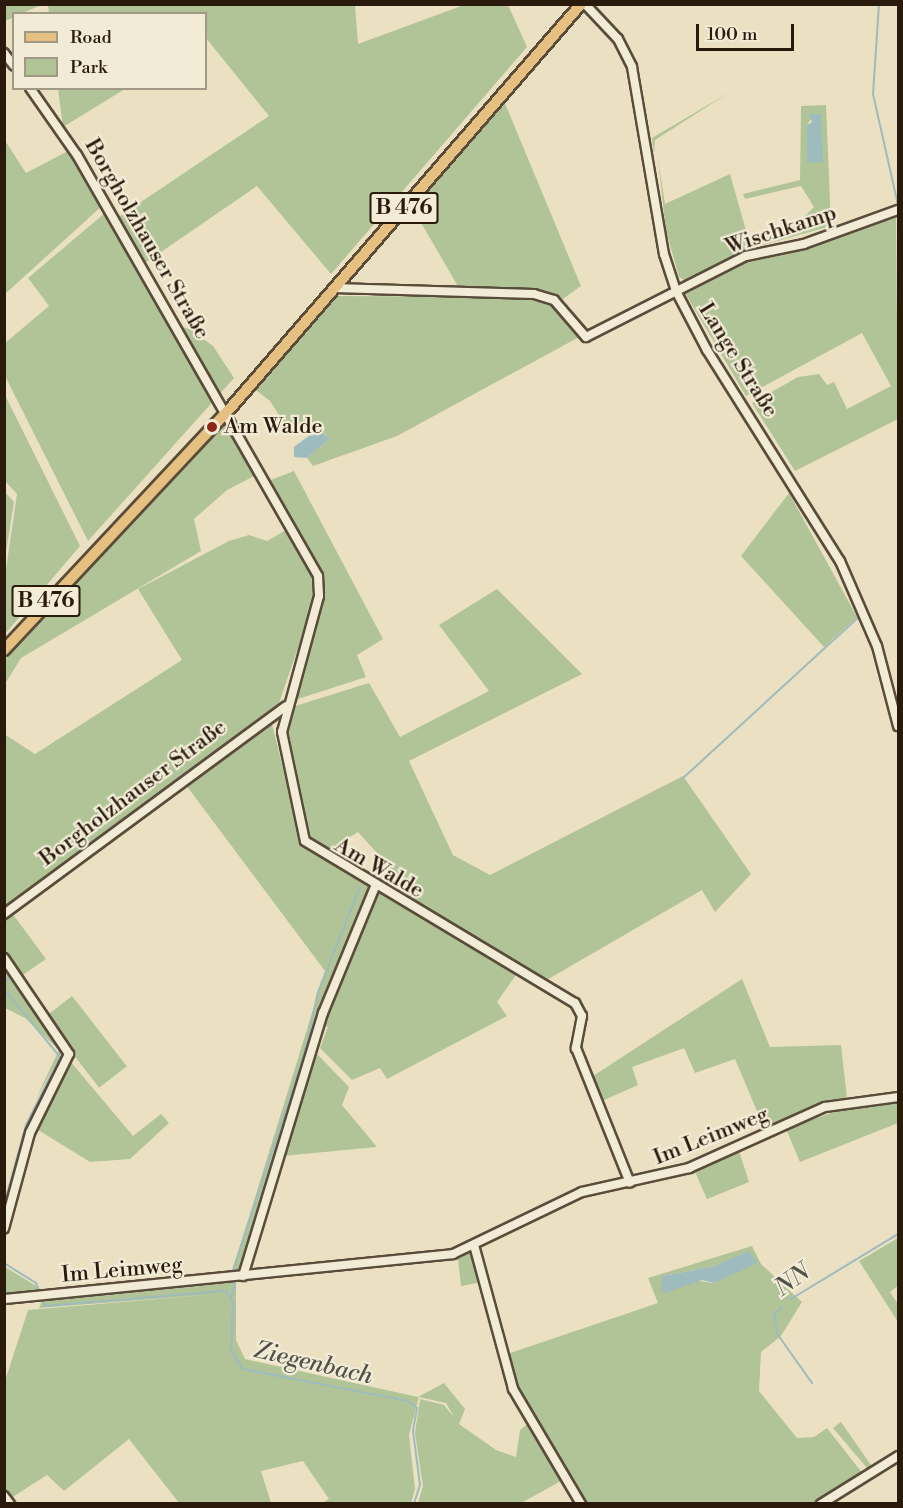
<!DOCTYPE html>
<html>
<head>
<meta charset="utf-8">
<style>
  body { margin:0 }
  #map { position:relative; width:903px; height:1508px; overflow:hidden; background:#ebe1c2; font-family:"Libre Bodoni",serif }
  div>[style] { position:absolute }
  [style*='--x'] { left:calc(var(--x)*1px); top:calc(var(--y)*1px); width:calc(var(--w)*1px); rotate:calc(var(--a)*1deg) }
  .green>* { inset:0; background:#b1c498; transform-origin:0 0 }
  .water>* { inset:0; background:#9ebbbe }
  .stream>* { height:2px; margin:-1px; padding:0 1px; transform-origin:1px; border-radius:1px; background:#9ebbbe }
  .roads { filter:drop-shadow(2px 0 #5a4c3a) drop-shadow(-2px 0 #5a4c3a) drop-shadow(0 2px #5a4c3a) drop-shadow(0 -2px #5a4c3a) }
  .minor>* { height:8px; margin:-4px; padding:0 4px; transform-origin:4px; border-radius:4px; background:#f2ecd7 }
  .major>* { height:10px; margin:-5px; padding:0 5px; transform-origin:5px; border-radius:5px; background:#e6c081 }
  .dots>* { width:16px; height:16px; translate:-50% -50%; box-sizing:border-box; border:3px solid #f2ecd7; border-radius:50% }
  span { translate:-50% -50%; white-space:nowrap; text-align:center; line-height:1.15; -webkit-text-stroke:4.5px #f2ecd7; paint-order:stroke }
  .shield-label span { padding:2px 4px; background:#f2ecd7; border:2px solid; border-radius:4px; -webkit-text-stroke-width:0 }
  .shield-label { font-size:21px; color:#291a0c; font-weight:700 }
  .street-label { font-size:22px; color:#291a0c }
  .poi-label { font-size:22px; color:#291a0c }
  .left { translate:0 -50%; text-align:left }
  .water-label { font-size:24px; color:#52524a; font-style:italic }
  .frame { position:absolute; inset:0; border:6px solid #291a0c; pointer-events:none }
  .legend { position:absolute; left:12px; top:12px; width:195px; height:78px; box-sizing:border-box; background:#f2ecd7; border:2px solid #a29886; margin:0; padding:8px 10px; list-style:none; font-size:18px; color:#291a0c }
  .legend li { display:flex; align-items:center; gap:12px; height:30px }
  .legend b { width:30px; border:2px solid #a29886 }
  .scale { position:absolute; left:696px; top:24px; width:98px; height:27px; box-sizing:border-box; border:3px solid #291a0c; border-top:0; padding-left:8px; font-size:18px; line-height:21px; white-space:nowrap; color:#291a0c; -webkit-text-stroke:4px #f2ecd7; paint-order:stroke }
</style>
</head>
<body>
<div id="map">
  <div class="green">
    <div style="clip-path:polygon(4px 5px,5px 4px,41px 5px,5px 21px)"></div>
    <div style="clip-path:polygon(48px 5px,355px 5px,358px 44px,464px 5px,508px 5px,527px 47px,331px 274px,257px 186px,145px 263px,117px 218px,269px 116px,206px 38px,206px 14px,49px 13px)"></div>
    <div style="clip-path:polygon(58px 89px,58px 88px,125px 89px,63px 127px)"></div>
    <div style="clip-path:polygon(730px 92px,655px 140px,654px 154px,652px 138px)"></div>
    <div style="clip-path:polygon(504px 101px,581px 286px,560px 301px,534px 290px,459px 288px,413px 209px)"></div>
    <div style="clip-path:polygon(evenodd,826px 105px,831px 226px,760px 246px,787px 234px,814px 207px,801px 186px,745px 199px,743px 194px,800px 180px,801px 106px,826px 105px,812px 117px,823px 161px,808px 163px,807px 125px,812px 117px)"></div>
    <div style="clip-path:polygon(4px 139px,26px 173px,70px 150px,102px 206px,5px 294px)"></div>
    <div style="clip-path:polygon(658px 159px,665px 204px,730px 174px,751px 248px,684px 280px,679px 277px,666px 231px)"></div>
    <div style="clip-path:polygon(105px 213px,169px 324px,190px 329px,213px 346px,234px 378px,88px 541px,5px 376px,5px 343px,49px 306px,28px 278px)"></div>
    <div style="clip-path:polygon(896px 213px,898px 419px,795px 471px,752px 403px,798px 377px,819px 374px,827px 385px,834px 382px,847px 409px,891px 386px,862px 333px,746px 396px,685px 293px,747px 258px)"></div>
    <div style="clip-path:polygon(336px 296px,534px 297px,552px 303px,581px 336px,397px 436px,313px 466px,307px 458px,330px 439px,310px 420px,290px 432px,270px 401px,253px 388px)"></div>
    <div style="clip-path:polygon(4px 393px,80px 546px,5px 634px,5px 576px,17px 494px,5px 481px)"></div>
    <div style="clip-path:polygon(227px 422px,258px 474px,227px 490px,194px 519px,201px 551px,21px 658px,5px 684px,5px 661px,19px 637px)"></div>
    <div style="clip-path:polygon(294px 471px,383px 639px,357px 655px,366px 677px,295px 700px,323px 587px,268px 481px)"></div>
    <div style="clip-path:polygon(5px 492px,14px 502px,5px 558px)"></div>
    <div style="clip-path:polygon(789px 493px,857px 617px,824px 647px,741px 556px)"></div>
    <div style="clip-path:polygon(288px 529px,312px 574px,315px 599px,279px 703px,5px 909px,4px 734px,35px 754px,182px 660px,138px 589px,229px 541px,249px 535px,267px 541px)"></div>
    <div style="clip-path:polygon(497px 589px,582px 674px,409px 761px,453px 855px,490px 875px,683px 776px,751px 874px,715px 912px,702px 890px,545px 981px,398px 895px,406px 885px,358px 832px,324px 853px,310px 844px,285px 737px,292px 707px,369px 683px,400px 737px,489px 691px,439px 625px)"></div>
    <div style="clip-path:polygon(272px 724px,302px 846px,518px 972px,497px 1002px,507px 1016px,387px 1079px,380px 1068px,352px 1080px,320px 1048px,328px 1027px,316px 1023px,239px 1272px,232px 1272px,325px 971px,186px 785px)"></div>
    <div style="clip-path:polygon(12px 913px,46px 959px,20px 977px,5px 952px,5px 919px)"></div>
    <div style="clip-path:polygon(4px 962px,63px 1050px,35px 1101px,59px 1050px,25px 1018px,5px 1008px)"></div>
    <div style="clip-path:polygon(742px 979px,770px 1047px,841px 1045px,847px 1098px,765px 1130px,735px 1059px,695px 1073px,684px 1048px,632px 1067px,638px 1085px,602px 1101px,593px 1076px)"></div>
    <div style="left:72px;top:996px;width:89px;height:35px;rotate:52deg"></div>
    <div style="clip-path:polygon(318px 1055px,349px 1087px,342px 1105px,377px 1147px,282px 1156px,311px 1056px)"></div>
    <div style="clip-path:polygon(70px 1061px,133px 1136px,161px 1114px,169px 1123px,130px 1159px,90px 1162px,35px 1128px)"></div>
    <div style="clip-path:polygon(898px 1102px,898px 1123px,800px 1162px,786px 1129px,845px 1108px)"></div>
    <div style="clip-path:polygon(739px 1151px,749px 1182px,707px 1199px,695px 1172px)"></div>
    <div style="clip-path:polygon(898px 1238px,898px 1286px,890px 1292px,898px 1304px,898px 1322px,859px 1261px)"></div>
    <div style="clip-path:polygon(evenodd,752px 1246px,761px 1264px,802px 1302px,781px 1336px,761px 1352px,759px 1391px,797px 1438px,814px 1437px,827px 1428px,863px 1474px,816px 1503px,584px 1503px,522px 1399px,507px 1354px,658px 1303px,648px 1278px,752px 1246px,749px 1252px,714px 1283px,662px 1276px,715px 1266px,749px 1252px)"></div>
    <div style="clip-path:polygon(469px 1252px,482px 1282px,461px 1286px,458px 1259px)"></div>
    <div style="clip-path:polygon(5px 1267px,38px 1287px,38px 1291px,5px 1296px)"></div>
    <div style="clip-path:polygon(236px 1280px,236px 1340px,245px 1359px,418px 1397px,444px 1383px,465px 1409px,459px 1424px,496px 1450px,516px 1457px,520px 1430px,530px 1422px,563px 1480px,521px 1503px,418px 1503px,423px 1486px,415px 1433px,420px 1399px,444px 1405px,454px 1417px,446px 1403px,419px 1397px,409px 1435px,415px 1489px,411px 1503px,322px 1503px,329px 1499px,303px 1461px,261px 1471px,271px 1503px,179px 1503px,129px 1439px,64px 1491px,47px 1475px,11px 1498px,5px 1491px,5px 1381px,28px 1310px,218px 1294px,39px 1308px,43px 1299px)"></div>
    <div style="clip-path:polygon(841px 1422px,873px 1468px,867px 1468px,833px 1428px)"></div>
  </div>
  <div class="water">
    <div style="clip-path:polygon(808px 114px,821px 114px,823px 162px,807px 163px,807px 125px,812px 122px)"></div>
    <div style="clip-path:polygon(318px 429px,330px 439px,307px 458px,294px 457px,294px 447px)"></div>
    <div style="clip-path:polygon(749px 1251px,758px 1263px,714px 1283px,702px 1280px,665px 1293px,661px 1289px,662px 1276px,715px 1266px)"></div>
  </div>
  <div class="stream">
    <div style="--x:879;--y:4;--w:90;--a:93.8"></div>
    <div style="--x:873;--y:94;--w:114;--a:77.3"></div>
    <div style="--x:393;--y:213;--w:276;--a:-49.3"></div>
    <div style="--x:338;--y:276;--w:72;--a:-49"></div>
    <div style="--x:682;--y:779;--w:240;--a:-42.5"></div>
    <div style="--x:4;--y:967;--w:11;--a:56"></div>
    <div style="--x:10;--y:976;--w:10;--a:127"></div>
    <div style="--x:4;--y:989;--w:88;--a:50.5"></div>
    <div style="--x:60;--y:1057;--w:76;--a:116.6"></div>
    <div style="--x:26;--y:1125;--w:83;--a:105.4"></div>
    <div style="--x:4;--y:1263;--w:38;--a:32"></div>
    <div style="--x:36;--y:1283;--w:11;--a:68"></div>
    <div style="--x:233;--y:1270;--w:231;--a:-71.8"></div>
    <div style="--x:305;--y:1051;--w:60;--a:-77.6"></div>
    <div style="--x:318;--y:992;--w:113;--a:-68.2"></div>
    <div style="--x:231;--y:1297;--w:14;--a:-73"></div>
    <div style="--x:40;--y:1299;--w:9;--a:49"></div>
    <div style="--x:46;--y:1306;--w:181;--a:-4.8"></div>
    <div style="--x:226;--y:1291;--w:14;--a:60"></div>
    <div style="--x:233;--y:1303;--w:47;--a:92.4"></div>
    <div style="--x:231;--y:1350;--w:22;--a:58"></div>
    <div style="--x:243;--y:1369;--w:167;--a:11"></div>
    <div style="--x:407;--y:1401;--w:12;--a:35"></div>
    <div style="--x:417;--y:1408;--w:23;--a:100"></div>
    <div style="--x:413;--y:1431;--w:54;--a:82.6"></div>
    <div style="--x:420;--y:1485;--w:20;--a:108"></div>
    <div style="--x:791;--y:1299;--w:125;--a:-31.3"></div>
    <div style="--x:782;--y:1307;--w:11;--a:135"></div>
    <div style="--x:774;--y:1315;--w:20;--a:79"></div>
    <div style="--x:778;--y:1335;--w:59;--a:54.7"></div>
  </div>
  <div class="roads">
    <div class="minor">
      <div style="--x:585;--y:4;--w:48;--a:46.7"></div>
      <div style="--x:618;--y:39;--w:31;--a:63"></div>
      <div style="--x:632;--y:67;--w:190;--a:80.3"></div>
      <div style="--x:664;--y:254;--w:39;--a:72"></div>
      <div style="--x:676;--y:291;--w:67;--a:62.3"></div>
      <div style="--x:707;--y:350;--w:249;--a:57.8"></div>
      <div style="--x:840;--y:561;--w:93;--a:66.5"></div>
      <div style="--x:877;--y:646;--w:83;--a:75.3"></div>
      <div style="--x:4;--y:53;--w:16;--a:52"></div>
      <div style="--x:30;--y:88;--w:82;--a:55"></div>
      <div style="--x:77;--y:155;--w:485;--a:60.2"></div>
      <div style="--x:318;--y:576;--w:20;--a:87"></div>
      <div style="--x:319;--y:596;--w:141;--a:105.2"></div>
      <div style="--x:282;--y:732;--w:111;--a:78.1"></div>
      <div style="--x:305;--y:841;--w:315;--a:31"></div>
      <div style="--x:575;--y:1003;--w:15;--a:62"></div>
      <div style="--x:582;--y:1016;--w:33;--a:101"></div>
      <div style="--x:576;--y:1048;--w:145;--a:68.2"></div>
      <div style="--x:334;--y:288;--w:200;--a:1.7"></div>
      <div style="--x:534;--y:294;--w:21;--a:17"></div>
      <div style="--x:554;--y:300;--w:49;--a:49.1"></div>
      <div style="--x:586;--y:337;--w:179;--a:-26.9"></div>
      <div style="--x:746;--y:256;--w:59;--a:-11.7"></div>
      <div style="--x:804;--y:244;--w:100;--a:-19.9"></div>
      <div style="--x:4;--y:914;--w:350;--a:-36.4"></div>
      <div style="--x:4;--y:958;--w:116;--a:55.9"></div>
      <div style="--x:69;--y:1054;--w:88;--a:116.3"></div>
      <div style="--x:30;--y:1133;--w:99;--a:105.2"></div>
      <div style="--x:474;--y:1245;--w:149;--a:74.8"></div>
      <div style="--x:513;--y:1389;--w:134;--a:59.4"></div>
      <div style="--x:243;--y:1276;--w:275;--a:-73.1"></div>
      <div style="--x:323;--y:1013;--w:136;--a:-67.6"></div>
      <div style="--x:4;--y:1299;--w:451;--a:-5.7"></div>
      <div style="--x:453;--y:1254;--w:143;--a:-25.7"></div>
      <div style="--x:582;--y:1192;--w:110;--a:-12.6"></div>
      <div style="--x:689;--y:1168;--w:149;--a:-24.2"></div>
      <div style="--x:825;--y:1107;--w:74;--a:-7.8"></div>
      <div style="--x:4;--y:1496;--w:10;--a:53"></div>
      <div style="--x:821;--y:1504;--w:91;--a:-31.9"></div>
    </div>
    <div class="major">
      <div style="--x:4;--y:650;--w:326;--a:-46.9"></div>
      <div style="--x:227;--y:412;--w:540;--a:-49.05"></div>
    </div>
  </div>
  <div class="dots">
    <div style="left:212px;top:427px;background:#8f2418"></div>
  </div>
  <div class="shield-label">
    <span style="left:404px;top:208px">B 476</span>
    <span style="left:46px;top:601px">B 476</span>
  </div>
  <div class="street-label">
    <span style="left:781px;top:230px;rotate:-18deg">Wischkamp</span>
    <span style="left:147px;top:239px;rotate:60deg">Borgholzhauser Straße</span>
    <span style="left:738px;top:360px;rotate:58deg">Lange Straße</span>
    <span style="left:133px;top:793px;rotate:-37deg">Borgholzhauser Straße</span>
    <span style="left:379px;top:868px;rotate:30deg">Am Walde</span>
    <span style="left:711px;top:1136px;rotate:-22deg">Im Leimweg</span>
    <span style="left:122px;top:1270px;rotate:-5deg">Im Leimweg</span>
  </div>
  <div class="poi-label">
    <span class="left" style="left:224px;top:427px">Am Walde</span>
  </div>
  <div class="water-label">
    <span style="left:793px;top:1281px;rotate:-36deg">NN</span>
    <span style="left:313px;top:1364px;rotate:13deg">Ziegenbach</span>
  </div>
  <div class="frame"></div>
  <ul class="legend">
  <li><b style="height:8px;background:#e6c081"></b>Road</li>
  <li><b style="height:16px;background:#b1c498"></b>Park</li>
  </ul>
  <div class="scale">100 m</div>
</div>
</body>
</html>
